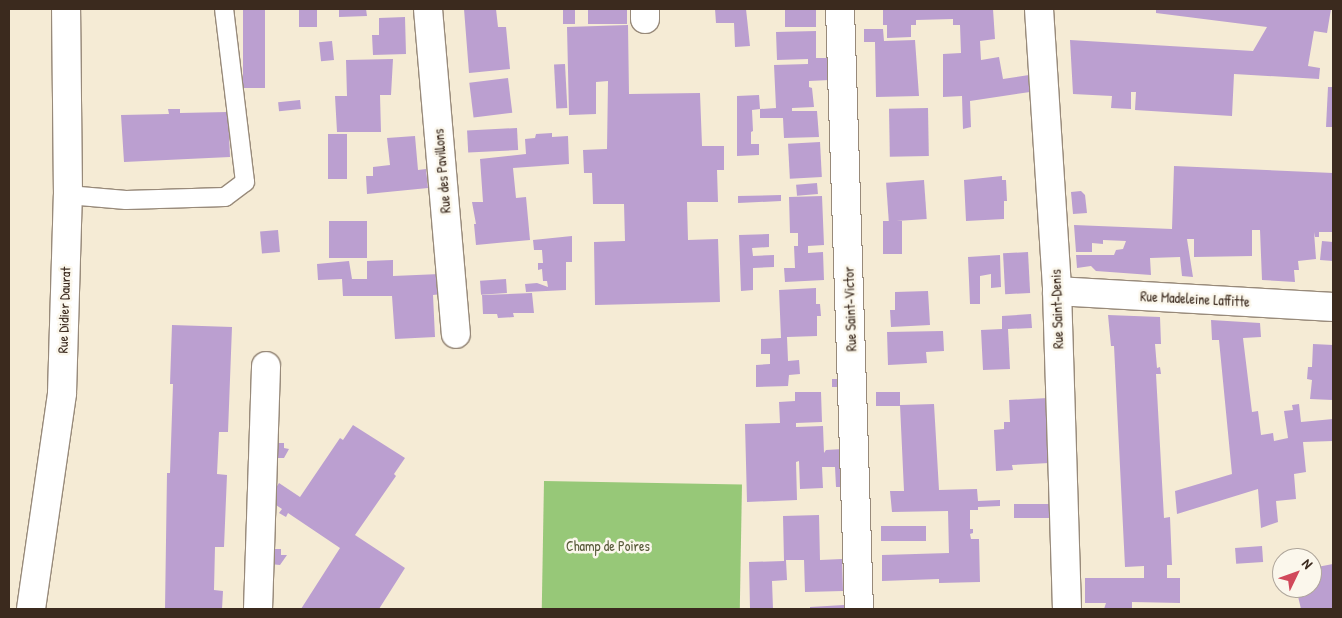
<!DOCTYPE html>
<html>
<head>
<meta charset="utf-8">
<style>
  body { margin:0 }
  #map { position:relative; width:1342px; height:618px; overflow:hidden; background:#f5ebd5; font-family:"Patrick Hand",sans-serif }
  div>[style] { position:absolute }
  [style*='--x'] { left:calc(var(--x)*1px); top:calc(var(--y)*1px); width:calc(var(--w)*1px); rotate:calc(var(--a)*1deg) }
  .green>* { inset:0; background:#97c878; transform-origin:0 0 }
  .building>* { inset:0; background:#bb9fd0; transform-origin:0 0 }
  .roads { filter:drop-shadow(1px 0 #988a7a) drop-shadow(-1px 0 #988a7a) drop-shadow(0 1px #988a7a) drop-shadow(0 -1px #988a7a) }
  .service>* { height:18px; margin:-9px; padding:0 9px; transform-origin:9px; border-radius:9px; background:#fff }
  .minor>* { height:28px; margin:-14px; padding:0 14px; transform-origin:14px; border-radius:14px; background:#fff }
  span { translate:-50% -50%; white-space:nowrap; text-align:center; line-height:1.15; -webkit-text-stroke:5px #fbf7ec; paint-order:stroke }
  .street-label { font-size:14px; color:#3b2a1e }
  .park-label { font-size:14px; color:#575939 }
  .frame { position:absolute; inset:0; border:10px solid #3b2a1e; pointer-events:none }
  .north { position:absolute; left:1272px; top:548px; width:50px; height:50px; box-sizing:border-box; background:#fbf7ec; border:1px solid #aea59a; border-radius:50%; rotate:48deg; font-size:14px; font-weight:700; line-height:20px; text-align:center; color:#3b2a1e }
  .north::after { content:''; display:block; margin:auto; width:18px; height:22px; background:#d1495b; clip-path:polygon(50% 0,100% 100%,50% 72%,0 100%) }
</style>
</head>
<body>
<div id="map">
  <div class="green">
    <div style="left:544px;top:481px;width:198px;height:128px;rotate:1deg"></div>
  </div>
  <div class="building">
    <div style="left:243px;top:9px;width:22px;height:79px"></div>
    <div style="left:299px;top:9px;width:18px;height:18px"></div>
    <div style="clip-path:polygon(339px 9px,366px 9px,367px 16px,339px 17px)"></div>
    <div style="clip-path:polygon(464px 9px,496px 9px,498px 27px,506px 27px,510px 69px,469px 73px)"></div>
    <div style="left:563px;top:9px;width:12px;height:15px"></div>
    <div style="left:588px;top:9px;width:39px;height:15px"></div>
    <div style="clip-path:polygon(715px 9px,746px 9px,750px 46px,735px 47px,734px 23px,716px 23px)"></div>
    <div style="left:785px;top:9px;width:31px;height:18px"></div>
    <div style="clip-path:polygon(883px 9px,993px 9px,995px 39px,980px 41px,981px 60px,999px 57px,1003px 79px,1029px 75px,1030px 92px,970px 101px,971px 127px,963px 129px,962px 96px,943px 97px,943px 54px,961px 53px,960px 25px,953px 25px,953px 19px,916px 20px,916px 25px,911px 25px,911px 37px,887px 38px,887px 25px,883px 25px)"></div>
    <div style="clip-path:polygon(1156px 9px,1331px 9px,1327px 33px,1314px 31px,1308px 66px,1320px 68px,1319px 79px,1234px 74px,1232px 116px,1135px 110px,1136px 92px,1131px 92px,1131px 109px,1111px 108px,1112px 96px,1073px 94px,1070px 40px,1253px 51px,1267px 27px,1156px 13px)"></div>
    <div style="clip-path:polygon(405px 17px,406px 54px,373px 55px,372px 35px,379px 35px,379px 18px)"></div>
    <div style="clip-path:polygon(628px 25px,629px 94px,700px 93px,702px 146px,724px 146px,724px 170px,717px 170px,718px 202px,687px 202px,688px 240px,718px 239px,720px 302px,595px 305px,594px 242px,625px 241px,624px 204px,593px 204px,592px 173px,584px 173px,583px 150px,607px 149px,608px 81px,596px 82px,596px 114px,569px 115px,567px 27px)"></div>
    <div style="clip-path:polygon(864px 29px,883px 29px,884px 41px,915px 40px,919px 96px,876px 97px,875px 42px,864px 42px)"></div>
    <div style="clip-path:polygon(816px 31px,816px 58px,830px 58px,830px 80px,809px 81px,809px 87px,812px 88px,814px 107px,792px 108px,792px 111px,817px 111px,819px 137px,784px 138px,783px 118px,760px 118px,760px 109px,776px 108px,774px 65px,808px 64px,808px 59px,777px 60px,776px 32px)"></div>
    <div style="left:332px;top:41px;width:19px;height:13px;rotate:84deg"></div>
    <div style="clip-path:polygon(393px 59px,391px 95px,380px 95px,381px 132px,337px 132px,335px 96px,347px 96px,346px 60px)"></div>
    <div style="left:565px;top:64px;width:44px;height:11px;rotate:87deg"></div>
    <div style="left:508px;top:78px;width:35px;height:39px;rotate:83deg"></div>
    <div style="clip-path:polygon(1328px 87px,1333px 87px,1333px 127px,1326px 127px)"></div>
    <div style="clip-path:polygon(759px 95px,760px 109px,752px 110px,753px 131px,751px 132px,751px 144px,759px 144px,759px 155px,737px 156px,737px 96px)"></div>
    <div style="left:300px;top:100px;width:9px;height:22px;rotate:84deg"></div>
    <div style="left:928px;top:108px;width:48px;height:39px;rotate:89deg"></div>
    <div style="clip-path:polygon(168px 109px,180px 109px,180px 113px,228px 112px,230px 157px,124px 162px,121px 115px,169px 114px)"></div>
    <div style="left:517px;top:128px;width:22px;height:50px;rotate:87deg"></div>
    <div style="clip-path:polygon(552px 133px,552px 137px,568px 136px,569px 164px,513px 168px,516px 198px,526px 197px,530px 240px,476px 245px,474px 224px,476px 224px,472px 202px,483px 202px,480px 159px,526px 154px,525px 139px,535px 138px,536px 134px)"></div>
    <div style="left:328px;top:134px;width:19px;height:45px"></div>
    <div style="clip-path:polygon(415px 136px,418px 170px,426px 169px,428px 188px,367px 194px,366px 176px,373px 176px,373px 167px,390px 165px,387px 138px)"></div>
    <div style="left:820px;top:142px;width:35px;height:32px;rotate:87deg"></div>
    <div style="clip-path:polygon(1174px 166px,1333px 173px,1332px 232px,1319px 232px,1319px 237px,1315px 237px,1314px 232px,1316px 259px,1298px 261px,1299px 270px,1294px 270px,1295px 282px,1262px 280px,1260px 230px,1252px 230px,1252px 256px,1194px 257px,1194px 239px,1187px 239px,1193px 277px,1182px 276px,1180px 257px,1150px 258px,1151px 275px,1096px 271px,1091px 266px,1077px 268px,1076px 255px,1114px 255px,1116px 250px,1123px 249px,1126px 241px,1103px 240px,1103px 244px,1092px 243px,1092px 252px,1076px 252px,1074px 225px,1172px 229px)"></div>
    <div style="clip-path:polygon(1002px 176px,1002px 180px,1006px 180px,1007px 201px,1004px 201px,1004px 219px,966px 221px,964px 180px)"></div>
    <div style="left:924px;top:180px;width:39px;height:38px;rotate:86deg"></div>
    <div style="left:817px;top:183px;width:11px;height:21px;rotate:85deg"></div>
    <div style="clip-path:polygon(1081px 191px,1085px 195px,1087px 213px,1073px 214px,1071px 192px)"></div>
    <div style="clip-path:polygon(781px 195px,781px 201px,738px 203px,738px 196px)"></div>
    <div style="clip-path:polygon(822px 196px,824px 245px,808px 246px,808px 253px,823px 252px,824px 280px,785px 282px,784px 268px,795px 268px,794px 246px,798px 246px,798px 233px,790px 233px,789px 197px)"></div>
    <div style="left:367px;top:221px;width:37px;height:38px;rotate:90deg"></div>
    <div style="left:883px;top:221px;width:19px;height:33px"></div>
    <div style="left:278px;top:230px;width:22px;height:18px;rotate:85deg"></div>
    <div style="clip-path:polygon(769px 234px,769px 247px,752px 248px,753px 256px,774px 255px,774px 267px,753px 268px,753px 290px,741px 291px,739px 235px)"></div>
    <div style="clip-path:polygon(572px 236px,572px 262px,566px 262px,566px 290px,526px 292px,525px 284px,537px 283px,548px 287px,547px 281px,543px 281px,542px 269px,538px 270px,538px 263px,543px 263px,542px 250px,534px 250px,533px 240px)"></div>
    <div style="clip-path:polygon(1322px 241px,1333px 242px,1333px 261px,1320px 260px)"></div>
    <div style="left:1028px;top:252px;width:41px;height:25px;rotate:87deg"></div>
    <div style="clip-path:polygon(1000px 255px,1001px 287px,991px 288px,991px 274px,980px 276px,980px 304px,970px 304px,968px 257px)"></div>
    <div style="clip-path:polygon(393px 260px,393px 276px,440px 274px,442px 294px,433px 295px,435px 337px,395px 339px,392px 296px,343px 296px,342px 279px,318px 280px,317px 264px,349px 261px,352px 279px,367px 279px,367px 261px)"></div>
    <div style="left:506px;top:279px;width:14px;height:26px;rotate:86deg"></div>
    <div style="clip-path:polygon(816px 288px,816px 304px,820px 304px,821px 316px,817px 316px,817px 336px,787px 337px,788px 361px,799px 360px,800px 374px,789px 375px,788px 386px,756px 387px,756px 365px,770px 364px,770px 354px,761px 354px,761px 339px,781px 338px,779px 290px)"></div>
    <div style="clip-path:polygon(928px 291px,930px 325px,891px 327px,890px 310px,895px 310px,895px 292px)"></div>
    <div style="clip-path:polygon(532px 293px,534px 313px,513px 313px,514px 317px,498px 318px,497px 314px,483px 314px,482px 295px)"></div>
    <div style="clip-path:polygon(1031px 314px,1032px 328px,1008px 329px,1010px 369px,983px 370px,981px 330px,1002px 329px,1002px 316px)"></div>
    <div style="clip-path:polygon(1108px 315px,1160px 317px,1161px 344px,1155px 344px,1157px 368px,1160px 367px,1161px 374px,1156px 374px,1164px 518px,1170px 517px,1172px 565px,1167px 565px,1167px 578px,1180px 578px,1180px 603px,1132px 602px,1132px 609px,1104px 609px,1106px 603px,1085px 603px,1085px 578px,1144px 578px,1144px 566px,1125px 567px,1114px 346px,1111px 346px)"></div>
    <div style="clip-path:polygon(1211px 320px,1260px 323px,1261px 337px,1243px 338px,1252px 412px,1258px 411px,1261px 435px,1273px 433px,1274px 441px,1288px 438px,1284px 411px,1293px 410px,1292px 405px,1299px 404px,1301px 422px,1333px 419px,1333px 441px,1303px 442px,1306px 472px,1294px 474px,1296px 499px,1276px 501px,1278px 522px,1261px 528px,1258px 489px,1177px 514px,1175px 491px,1232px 474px,1219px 340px,1212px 340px)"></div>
    <div style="clip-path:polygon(172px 325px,232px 327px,228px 432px,219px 432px,217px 474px,227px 475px,224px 547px,215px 547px,214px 590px,223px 591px,222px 609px,165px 609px,167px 473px,170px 473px,173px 384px,170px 384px)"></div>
    <div style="clip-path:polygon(943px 331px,944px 351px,926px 352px,927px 363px,888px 365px,887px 332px)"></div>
    <div style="clip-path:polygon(1313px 344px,1333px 345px,1333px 400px,1310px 399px,1312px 380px,1307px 379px,1308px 367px,1312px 367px)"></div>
    <div style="left:832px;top:379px;width:9px;height:8px"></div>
    <div style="clip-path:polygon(795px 392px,821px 392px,822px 422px,796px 423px,796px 427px,823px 426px,824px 453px,826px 450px,843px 449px,844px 487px,836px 487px,835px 467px,822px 467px,823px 488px,800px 489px,799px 461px,796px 462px,797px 500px,747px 502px,745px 424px,780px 423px,779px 402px,795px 401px)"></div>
    <div style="left:876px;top:392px;width:24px;height:14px"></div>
    <div style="clip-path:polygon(1048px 398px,1049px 463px,1012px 465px,1013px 470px,996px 471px,994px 430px,1004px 429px,1004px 422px,1010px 422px,1009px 400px)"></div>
    <div style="clip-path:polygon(934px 404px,939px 490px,977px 489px,978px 501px,1000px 500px,1000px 506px,978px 507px,978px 510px,970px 510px,970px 529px,973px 529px,973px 533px,970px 534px,971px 539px,979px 539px,980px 582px,939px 583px,939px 579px,882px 581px,882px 555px,949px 553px,948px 511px,892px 512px,890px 491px,904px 491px,900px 405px)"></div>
    <div style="clip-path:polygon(353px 425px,405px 458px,394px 474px,396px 476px,355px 535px,405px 568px,379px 609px,301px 609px,340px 548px,288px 513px,286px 517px,279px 513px,282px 509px,273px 503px,274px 491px,279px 483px,300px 497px,340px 438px,343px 440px)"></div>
    <div style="clip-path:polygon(273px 443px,284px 443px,284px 448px,289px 449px,284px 458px,273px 458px)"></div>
    <div style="left:1050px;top:504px;width:14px;height:36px;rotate:90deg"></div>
    <div style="clip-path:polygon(819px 515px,820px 560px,842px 559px,843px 591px,805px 592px,804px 560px,786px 560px,787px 580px,772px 581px,773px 609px,750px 609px,749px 562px,784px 561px,783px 516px)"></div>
    <div style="left:926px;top:526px;width:15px;height:45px;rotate:90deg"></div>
    <div style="left:1262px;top:546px;width:16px;height:27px;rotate:86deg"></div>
    <div style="clip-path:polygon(270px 549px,281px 549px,281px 555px,287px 555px,280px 565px,270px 564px)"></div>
    <div style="clip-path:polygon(1333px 564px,1333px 609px,1301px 609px,1296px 588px,1312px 588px,1312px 568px)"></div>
    <div style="clip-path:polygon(844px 605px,844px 609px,810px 609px,810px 607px)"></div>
  </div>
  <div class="roads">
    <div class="service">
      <div style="--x:68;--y:195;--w:58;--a:4.9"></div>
      <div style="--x:126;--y:200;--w:99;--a:-1.7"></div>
      <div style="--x:225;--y:197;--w:25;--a:-37"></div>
      <div style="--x:245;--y:182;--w:174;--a:-96.9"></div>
    </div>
    <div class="minor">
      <div style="--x:428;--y:9;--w:326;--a:85.1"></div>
      <div style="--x:645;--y:9;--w:10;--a:90"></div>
      <div style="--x:840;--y:9;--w:600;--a:88.19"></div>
      <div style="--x:1039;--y:9;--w:283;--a:86.3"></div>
      <div style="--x:1057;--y:291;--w:318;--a:88.2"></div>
      <div style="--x:1057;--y:291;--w:276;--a:3.3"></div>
      <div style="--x:31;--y:609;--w:218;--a:-81.8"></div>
      <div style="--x:62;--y:393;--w:198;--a:-88.3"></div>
      <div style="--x:68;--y:195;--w:186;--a:-90.6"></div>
      <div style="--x:258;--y:609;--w:243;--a:-88.1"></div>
    </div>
  </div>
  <div class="street-label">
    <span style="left:442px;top:171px;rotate:-95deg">Rue des Pavillons</span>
    <span style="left:1195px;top:299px;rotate:3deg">Rue Madeleine Laffitte</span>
    <span style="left:850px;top:309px;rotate:-92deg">Rue Saint-Victor</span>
    <span style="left:1057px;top:309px;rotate:-92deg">Rue Saint-Denis</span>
    <span style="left:64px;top:310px;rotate:-88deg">Rue Didier Daurat</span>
  </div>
  <div class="park-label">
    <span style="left:608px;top:546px">Champ de Poires</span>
  </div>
  <div class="frame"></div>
  <div class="north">N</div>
</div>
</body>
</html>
